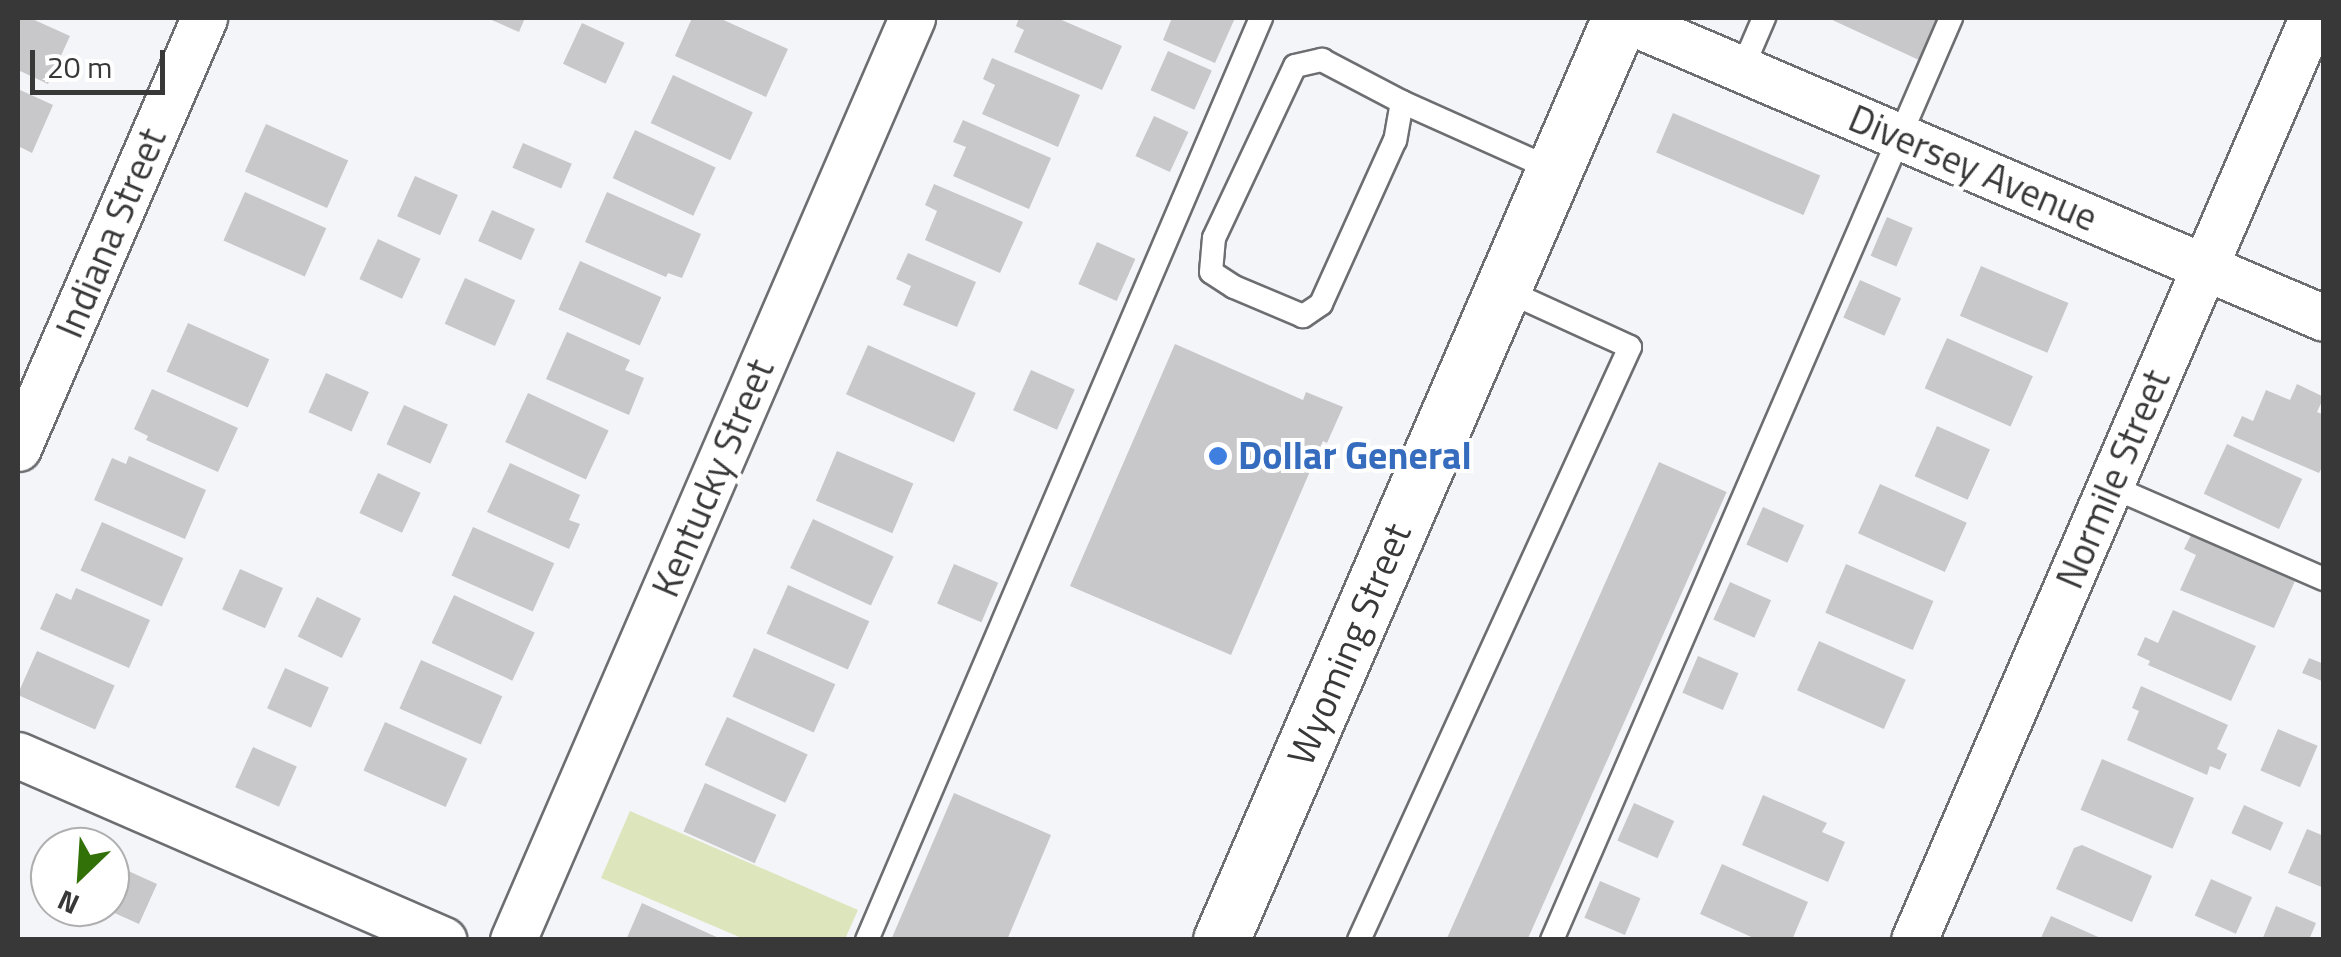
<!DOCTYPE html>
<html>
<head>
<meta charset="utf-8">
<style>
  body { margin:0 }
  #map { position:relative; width:2341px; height:957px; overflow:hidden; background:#f4f5f8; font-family:"Titillium Web",sans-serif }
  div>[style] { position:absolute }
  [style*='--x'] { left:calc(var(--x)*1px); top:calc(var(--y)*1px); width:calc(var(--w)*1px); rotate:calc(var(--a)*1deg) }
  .green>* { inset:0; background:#dde5bd }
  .building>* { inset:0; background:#c8c8cb; transform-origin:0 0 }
  .roads { filter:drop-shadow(2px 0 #6d6e71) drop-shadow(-2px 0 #6d6e71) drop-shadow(0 2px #6d6e71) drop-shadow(0 -2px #6d6e71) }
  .service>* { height:22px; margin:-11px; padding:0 11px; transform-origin:11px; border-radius:11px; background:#fff }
  .minor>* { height:45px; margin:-22.5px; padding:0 22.5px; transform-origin:22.5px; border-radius:22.5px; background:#fff }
  .tertiary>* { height:55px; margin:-27.5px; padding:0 27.5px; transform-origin:27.5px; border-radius:27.5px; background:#fff }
  .dots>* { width:28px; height:28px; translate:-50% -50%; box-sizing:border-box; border:5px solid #fff; border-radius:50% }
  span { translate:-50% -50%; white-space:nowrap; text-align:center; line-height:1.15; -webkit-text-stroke:8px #fff; paint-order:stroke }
  .street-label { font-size:38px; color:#383839 }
  .shop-label { font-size:38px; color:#366cbe; font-weight:700 }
  .left { translate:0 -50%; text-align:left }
  .frame { position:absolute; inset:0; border:20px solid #383839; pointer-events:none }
  .north { position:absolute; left:30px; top:827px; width:100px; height:100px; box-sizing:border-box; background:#fff; border:2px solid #afafb0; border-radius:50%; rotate:205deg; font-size:28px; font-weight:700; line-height:40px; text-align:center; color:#383839 }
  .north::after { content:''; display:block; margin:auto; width:35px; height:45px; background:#327107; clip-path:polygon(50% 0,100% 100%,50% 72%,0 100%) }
  .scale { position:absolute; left:30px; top:50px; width:135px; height:45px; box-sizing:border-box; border:5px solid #383839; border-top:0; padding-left:12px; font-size:30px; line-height:35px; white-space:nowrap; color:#383839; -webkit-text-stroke:8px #fff; paint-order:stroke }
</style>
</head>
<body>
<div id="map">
  <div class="green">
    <div style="clip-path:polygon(630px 811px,858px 910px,845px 939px,744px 939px,601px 878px)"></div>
  </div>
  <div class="building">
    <div style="clip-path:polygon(18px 18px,30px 18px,70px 36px,48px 84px,18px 70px)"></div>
    <div style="clip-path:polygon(487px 18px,525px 18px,519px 32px)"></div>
    <div style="clip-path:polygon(692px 18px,719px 18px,788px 49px,766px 97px,675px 56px)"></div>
    <div style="clip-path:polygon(1019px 18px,1057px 18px,1122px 46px,1102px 90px,1014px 52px,1024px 30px,1016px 26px)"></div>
    <div style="clip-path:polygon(1172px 18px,1235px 18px,1215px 63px,1163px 40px)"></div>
    <div style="clip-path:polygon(1828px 18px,1937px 18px,1919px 60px)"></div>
    <div style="left:582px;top:23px;width:47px;height:45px;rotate:25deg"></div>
    <div style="left:1168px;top:51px;width:48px;height:43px;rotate:24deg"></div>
    <div style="clip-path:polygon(992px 58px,1080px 95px,1058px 147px,982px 114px,995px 85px,983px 79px)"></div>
    <div style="left:673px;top:75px;width:88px;height:53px;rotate:25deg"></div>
    <div style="clip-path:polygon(18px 89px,53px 105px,32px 153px,18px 146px)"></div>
    <div style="left:1673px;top:113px;width:160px;height:43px;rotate:23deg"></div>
    <div style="left:1154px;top:116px;width:38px;height:44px;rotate:25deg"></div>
    <div style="clip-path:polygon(963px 120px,1051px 158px,1029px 209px,953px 176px,966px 147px,953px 142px)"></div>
    <div style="left:266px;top:124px;width:90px;height:52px;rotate:24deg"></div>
    <div style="left:635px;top:130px;width:89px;height:53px;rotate:25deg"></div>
    <div style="left:523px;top:143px;width:53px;height:27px;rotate:23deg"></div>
    <div style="left:415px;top:176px;width:47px;height:44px;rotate:24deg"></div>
    <div style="clip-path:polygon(934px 184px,1023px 222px,1000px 273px,925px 240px,937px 211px,925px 205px)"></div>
    <div style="left:245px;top:192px;width:89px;height:53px;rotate:24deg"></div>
    <div style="clip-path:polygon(607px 192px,701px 234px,682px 278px,668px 273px,666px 277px,585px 242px)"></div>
    <div style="left:492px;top:210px;width:47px;height:34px;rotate:24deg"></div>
    <div style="left:1887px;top:217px;width:28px;height:42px;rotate:23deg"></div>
    <div style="left:378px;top:239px;width:47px;height:44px;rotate:25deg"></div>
    <div style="left:1097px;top:242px;width:42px;height:46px;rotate:24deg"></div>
    <div style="clip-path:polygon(908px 253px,976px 282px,957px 327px,903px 305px,911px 286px,896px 279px)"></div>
    <div style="left:580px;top:261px;width:89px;height:53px;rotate:24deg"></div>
    <div style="left:1981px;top:266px;width:95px;height:54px;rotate:23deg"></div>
    <div style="left:465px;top:278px;width:55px;height:50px;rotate:24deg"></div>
    <div style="left:1860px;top:280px;width:45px;height:41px;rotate:24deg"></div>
    <div style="left:188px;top:323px;width:89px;height:53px;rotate:24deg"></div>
    <div style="clip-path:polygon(567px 332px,630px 360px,625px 370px,644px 378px,629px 415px,546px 379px)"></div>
    <div style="left:1947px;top:338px;width:94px;height:55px;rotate:24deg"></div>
    <div style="clip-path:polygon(1175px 344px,1303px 400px,1306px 392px,1343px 407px,1327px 443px,1323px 441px,1231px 655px,1070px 586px)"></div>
    <div style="left:868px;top:345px;width:118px;height:54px;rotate:24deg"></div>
    <div style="left:1031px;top:370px;width:48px;height:44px;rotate:24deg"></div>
    <div style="left:326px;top:373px;width:47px;height:43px;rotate:24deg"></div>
    <div style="clip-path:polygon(2297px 384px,2324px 397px,2317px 412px,2324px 415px,2324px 464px,2319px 473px,2233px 436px,2242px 416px,2253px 421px,2266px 390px,2290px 400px)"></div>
    <div style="clip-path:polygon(152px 389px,238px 428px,218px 472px,146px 440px,148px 436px,134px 429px)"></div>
    <div style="left:528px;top:393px;width:89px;height:54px;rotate:25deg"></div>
    <div style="left:404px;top:405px;width:48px;height:43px;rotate:24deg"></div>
    <div style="left:1937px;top:426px;width:58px;height:55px;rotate:24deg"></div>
    <div style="left:2227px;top:444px;width:83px;height:55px;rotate:25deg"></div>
    <div style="left:837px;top:451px;width:83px;height:54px;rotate:23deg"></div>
    <div style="clip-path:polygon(129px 456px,206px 490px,185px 539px,94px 500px,112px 458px,126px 464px)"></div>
    <div style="left:1659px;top:462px;width:74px;height:520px;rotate:24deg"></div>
    <div style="clip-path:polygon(510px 463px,580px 495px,569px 520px,580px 524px,569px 549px,487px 512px)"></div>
    <div style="left:378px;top:473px;width:47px;height:44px;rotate:25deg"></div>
    <div style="left:1880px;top:484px;width:95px;height:54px;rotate:24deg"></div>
    <div style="left:1763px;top:507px;width:45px;height:41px;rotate:24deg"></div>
    <div style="left:813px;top:519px;width:89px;height:54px;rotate:25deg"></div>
    <div style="left:102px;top:522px;width:89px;height:53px;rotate:24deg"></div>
    <div style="left:473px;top:527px;width:89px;height:53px;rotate:24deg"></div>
    <div style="clip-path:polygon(2191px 535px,2295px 581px,2274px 628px,2180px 590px,2196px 555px,2184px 549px)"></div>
    <div style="left:954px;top:564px;width:48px;height:43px;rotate:23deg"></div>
    <div style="left:1846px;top:564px;width:95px;height:53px;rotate:23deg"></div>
    <div style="left:240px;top:569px;width:47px;height:44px;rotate:24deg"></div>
    <div style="left:1730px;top:582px;width:45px;height:41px;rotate:24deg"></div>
    <div style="left:788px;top:585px;width:89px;height:53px;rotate:24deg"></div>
    <div style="clip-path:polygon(76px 588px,150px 620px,129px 668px,40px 629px,56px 593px,71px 600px)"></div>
    <div style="left:454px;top:595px;width:89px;height:53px;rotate:25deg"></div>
    <div style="left:317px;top:597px;width:49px;height:44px;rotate:26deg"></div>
    <div style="clip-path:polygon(2173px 610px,2256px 646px,2231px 701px,2148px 665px,2150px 661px,2137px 655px,2145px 637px,2158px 643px)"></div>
    <div style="left:1819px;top:641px;width:95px;height:54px;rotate:24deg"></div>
    <div style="left:754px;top:648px;width:89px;height:53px;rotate:24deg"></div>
    <div style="left:37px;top:651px;width:85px;height:48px;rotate:24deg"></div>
    <div style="left:1698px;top:656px;width:44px;height:40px;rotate:23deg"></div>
    <div style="clip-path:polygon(2309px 658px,2324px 664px,2322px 681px,2302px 673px)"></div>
    <div style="left:421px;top:660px;width:89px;height:53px;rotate:24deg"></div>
    <div style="left:285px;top:668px;width:48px;height:44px;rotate:24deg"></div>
    <div style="clip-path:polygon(2141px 686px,2228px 725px,2217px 749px,2227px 754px,2220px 770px,2210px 766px,2207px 775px,2127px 740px,2139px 711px,2132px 708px)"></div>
    <div style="left:727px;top:717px;width:89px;height:53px;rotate:25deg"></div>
    <div style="left:385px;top:722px;width:90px;height:53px;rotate:24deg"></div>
    <div style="left:2278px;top:729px;width:43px;height:45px;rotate:23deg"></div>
    <div style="left:253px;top:747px;width:48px;height:44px;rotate:24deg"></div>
    <div style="left:2102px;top:759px;width:100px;height:55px;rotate:23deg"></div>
    <div style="left:705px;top:783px;width:78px;height:53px;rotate:24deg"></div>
    <div style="clip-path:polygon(954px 793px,1051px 835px,1007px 940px,891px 940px)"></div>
    <div style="clip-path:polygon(1763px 795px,1827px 823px,1822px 832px,1845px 842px,1828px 882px,1742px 845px)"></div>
    <div style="left:1634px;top:803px;width:44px;height:41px;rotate:24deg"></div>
    <div style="left:2244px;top:805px;width:43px;height:31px;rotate:24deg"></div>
    <div style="clip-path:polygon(2307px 829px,2324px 836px,2324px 888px,2288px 873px)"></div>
    <div style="clip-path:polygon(2082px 845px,2152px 876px,2132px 922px,2056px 889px,2074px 848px)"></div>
    <div style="clip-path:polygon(113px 864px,157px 884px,139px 924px,101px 907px,110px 907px)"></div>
    <div style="clip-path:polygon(1722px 864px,1808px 902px,1792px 940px,1758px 940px,1700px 914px)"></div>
    <div style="left:2211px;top:879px;width:45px;height:40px;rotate:24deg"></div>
    <div style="left:1600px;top:881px;width:44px;height:40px;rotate:23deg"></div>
    <div style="clip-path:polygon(642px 903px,723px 940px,626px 940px)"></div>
    <div style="clip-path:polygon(2276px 906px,2316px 923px,2309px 940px,2262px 940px)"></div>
    <div style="clip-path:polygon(2051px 916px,2105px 940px,2040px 940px)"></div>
  </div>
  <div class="roads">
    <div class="service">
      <div style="--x:1742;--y:69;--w:56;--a:-66.7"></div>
      <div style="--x:1402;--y:102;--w:39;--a:100"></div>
      <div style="--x:1395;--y:140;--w:180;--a:114.3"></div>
      <div style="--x:1321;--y:304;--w:22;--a:146"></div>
      <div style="--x:1303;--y:316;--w:75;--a:-157.2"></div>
      <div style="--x:1234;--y:287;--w:27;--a:-147"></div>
      <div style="--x:1211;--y:272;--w:34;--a:-85"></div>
      <div style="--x:1214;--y:238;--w:190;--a:-64.8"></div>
      <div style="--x:1295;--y:66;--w:28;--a:-13"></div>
      <div style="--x:1322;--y:60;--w:90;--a:27.7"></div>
      <div style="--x:1402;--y:102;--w:167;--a:24.1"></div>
      <div style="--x:2110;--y:486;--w:233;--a:23.5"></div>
      <div style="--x:867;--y:940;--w:1003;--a:-66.86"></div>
      <div style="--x:1359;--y:940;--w:652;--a:-65.44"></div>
      <div style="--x:1630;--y:347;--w:140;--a:-155.5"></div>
      <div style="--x:1552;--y:940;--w:1005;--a:-66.6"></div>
    </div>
    <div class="minor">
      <div style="--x:1622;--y:18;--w:763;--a:23.14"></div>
      <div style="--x:18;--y:448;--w:469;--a:-66.6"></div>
      <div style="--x:18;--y:755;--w:464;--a:23.5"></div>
      <div style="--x:513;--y:940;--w:1005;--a:-66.6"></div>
      <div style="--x:1914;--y:940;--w:1004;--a:-66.65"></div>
    </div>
    <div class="tertiary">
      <div style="--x:1221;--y:940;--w:1005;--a:-66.6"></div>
    </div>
  </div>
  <div class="dots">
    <div style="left:1218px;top:456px;background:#3f7fe0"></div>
  </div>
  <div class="street-label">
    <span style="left:1973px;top:168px;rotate:23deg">Diversey Avenue</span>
    <span style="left:111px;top:233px;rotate:-67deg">Indiana Street</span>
    <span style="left:713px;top:478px;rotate:-67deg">Kentucky Street</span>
    <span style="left:2113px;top:479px;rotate:-67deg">Normile Street</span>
    <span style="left:1349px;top:644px;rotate:-67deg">Wyoming Street</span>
  </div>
  <div class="shop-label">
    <span class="left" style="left:1238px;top:456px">Dollar General</span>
  </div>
  <div class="frame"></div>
  <div class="north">N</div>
  <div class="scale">20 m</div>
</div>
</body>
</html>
